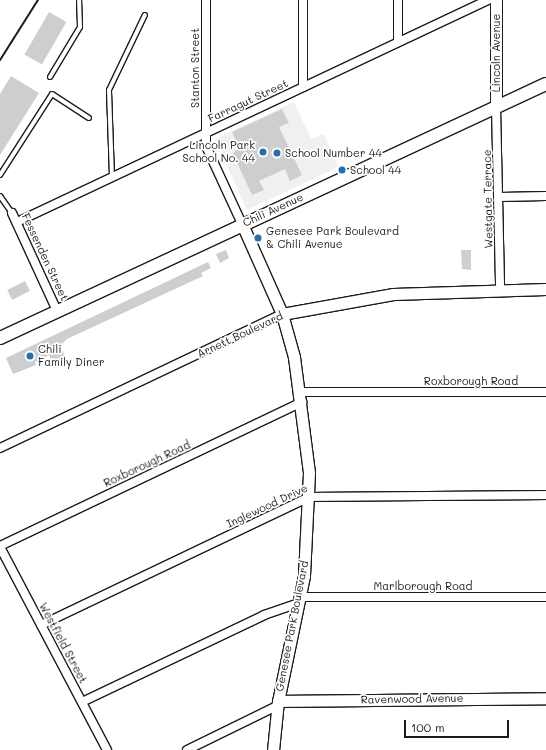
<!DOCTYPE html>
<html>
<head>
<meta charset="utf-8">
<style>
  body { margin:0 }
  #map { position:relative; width:546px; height:750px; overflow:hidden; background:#fff; font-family:Mali,sans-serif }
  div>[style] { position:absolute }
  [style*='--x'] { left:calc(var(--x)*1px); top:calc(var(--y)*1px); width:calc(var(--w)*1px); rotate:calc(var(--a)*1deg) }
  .built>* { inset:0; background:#f0f0f0 }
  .building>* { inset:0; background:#cecece; transform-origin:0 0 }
  .roads { filter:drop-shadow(1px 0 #1c1c1c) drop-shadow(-1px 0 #1c1c1c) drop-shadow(0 1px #1c1c1c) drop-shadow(0 -1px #1c1c1c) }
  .lane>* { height:4px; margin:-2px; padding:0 2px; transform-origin:2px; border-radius:2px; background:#fff }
  .street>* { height:8px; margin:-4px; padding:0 4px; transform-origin:4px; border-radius:4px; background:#fff }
  .secondary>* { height:11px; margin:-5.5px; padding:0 5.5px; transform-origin:5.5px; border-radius:5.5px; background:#fff }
  .primary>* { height:12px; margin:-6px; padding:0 6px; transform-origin:6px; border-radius:6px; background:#fff }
  .rail>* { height:2px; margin:-1px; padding:0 1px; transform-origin:1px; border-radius:1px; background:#1c1c1c }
  .dots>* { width:11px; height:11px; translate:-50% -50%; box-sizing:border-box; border:2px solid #fff; border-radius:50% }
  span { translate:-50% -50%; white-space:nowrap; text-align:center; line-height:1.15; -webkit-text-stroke:3.5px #fff; paint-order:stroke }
  .street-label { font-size:11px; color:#1c1c1c }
  .poi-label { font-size:11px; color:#1c1c1c }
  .right { translate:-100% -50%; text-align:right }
  .left { translate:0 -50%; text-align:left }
  .scale { position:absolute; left:404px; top:720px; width:105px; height:18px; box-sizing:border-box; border:2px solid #1c1c1c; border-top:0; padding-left:5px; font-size:12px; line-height:14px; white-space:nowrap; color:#1c1c1c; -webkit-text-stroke:3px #fff; paint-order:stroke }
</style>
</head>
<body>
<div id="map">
  <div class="built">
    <div style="clip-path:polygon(294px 102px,311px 139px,324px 134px,338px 167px,247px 210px,215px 139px)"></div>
  </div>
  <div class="building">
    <div style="left:49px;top:12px;width:20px;height:49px;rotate:30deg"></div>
    <div style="clip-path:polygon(11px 76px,39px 93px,0 155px,0 94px)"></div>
    <div style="clip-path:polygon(282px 109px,289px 123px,279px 127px,302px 175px,290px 181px,285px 169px,259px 181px,264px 190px,252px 195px,233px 154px,239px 147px,232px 132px)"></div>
    <div style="clip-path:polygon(226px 250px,229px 258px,220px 263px,216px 254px)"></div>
    <div style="clip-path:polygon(461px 250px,471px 250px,471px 270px,462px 269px)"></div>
    <div style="clip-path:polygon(208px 262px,211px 268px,201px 273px,203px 276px,67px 339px,60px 346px,68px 362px,55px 368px,49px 355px,35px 362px,36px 365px,13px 374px,6px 358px)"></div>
    <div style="left:25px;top:281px;width:11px;height:20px;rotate:63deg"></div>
  </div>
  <div class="roads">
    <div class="lane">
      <div style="--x:50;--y:77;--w:58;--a:-59"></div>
      <div style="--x:80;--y:27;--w:27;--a:-92"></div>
      <div style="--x:0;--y:175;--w:96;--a:-57.3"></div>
      <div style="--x:52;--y:94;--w:44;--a:33"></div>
      <div style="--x:112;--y:177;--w:87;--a:-92"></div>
      <div style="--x:109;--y:90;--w:83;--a:-64.4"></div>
      <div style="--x:0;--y:196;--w:21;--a:55"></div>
    </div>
    <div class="street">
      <div style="--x:206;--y:0;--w:146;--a:90"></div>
      <div style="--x:206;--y:146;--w:86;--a:65.2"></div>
      <div style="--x:303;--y:0;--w:87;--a:90"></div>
      <div style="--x:398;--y:0;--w:42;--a:90"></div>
      <div style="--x:496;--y:107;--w:183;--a:88.7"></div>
      <div style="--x:500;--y:197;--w:46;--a:-1.2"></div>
      <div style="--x:12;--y:213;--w:108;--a:65.3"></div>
      <div style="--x:17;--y:222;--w:521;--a:-25.24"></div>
      <div style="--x:301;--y:392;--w:245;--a:0"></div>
      <div style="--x:0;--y:448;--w:312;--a:-25.4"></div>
      <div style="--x:0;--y:546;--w:335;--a:-25.5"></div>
      <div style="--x:0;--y:547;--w:229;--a:62.2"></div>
      <div style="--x:300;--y:597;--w:246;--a:0"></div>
      <div style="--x:41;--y:625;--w:297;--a:-25.5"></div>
      <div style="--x:309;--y:497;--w:237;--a:-0.5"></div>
      <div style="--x:82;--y:702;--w:202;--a:-25.5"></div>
      <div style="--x:264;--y:615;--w:37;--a:-19"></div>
      <div style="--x:187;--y:750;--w:100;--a:-26.1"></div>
    </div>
    <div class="secondary">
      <div style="--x:496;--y:0;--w:107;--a:90"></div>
      <div style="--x:242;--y:224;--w:98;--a:66"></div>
      <div style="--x:282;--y:314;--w:45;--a:74.4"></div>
      <div style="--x:294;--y:357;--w:117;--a:82.6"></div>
      <div style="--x:309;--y:473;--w:103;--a:92.8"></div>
      <div style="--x:304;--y:576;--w:128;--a:101.7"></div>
      <div style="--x:278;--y:701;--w:49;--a:95.8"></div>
      <div style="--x:282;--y:314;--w:113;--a:-10.2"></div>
      <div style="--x:393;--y:294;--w:153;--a:-1.9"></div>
      <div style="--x:278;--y:701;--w:268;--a:-0.6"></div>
    </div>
    <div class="primary">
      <div style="--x:0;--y:338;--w:602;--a:-24.95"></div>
    </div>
  </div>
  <div class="rail">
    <div style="--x:0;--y:60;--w:71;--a:-57.7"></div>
  </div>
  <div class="dots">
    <div style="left:263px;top:152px;background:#1f6fb2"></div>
    <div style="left:277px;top:153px;background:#1f6fb2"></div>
    <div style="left:342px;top:170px;background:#1f6fb2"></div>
    <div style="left:258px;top:238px;background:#1f6fb2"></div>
    <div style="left:30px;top:356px;background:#1f6fb2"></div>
  </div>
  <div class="street-label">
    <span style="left:496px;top:53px;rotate:-90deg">Lincoln Avenue</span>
    <span style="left:195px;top:68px;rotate:-90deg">Stanton Street</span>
    <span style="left:248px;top:101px;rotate:-25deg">Farragut Street</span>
    <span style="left:488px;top:199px;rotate:-91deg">Westgate Terrace</span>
    <span style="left:273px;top:210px;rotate:-25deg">Chili Avenue</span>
    <span style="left:45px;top:257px;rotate:65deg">Fessenden Street</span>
    <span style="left:240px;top:335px;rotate:-25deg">Arnett Boulevard</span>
    <span style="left:471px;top:381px">Roxborough Road</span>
    <span style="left:147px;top:464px;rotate:-25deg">Roxborough Road</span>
    <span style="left:267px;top:506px;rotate:-25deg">Inglewood Drive</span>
    <span style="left:423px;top:586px">Marlborough Road</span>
    <span style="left:292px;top:626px;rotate:-79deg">Genesee Park Boulevard</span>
    <span style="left:63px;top:643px;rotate:62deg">Westfield Street</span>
    <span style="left:412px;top:699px;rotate:-1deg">Ravenwood Avenue</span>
  </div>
  <div class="poi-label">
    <span class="right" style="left:255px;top:152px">Lincoln Park<br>School No. 44</span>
    <span class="left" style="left:285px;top:153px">School Number 44</span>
    <span class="left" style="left:350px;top:170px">School 44</span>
    <span class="left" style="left:266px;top:238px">Genesee Park Boulevard<br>&amp; Chili Avenue</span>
    <span class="left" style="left:38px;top:356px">Chili<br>Family Diner</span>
  </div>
  <div class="scale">100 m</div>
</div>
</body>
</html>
